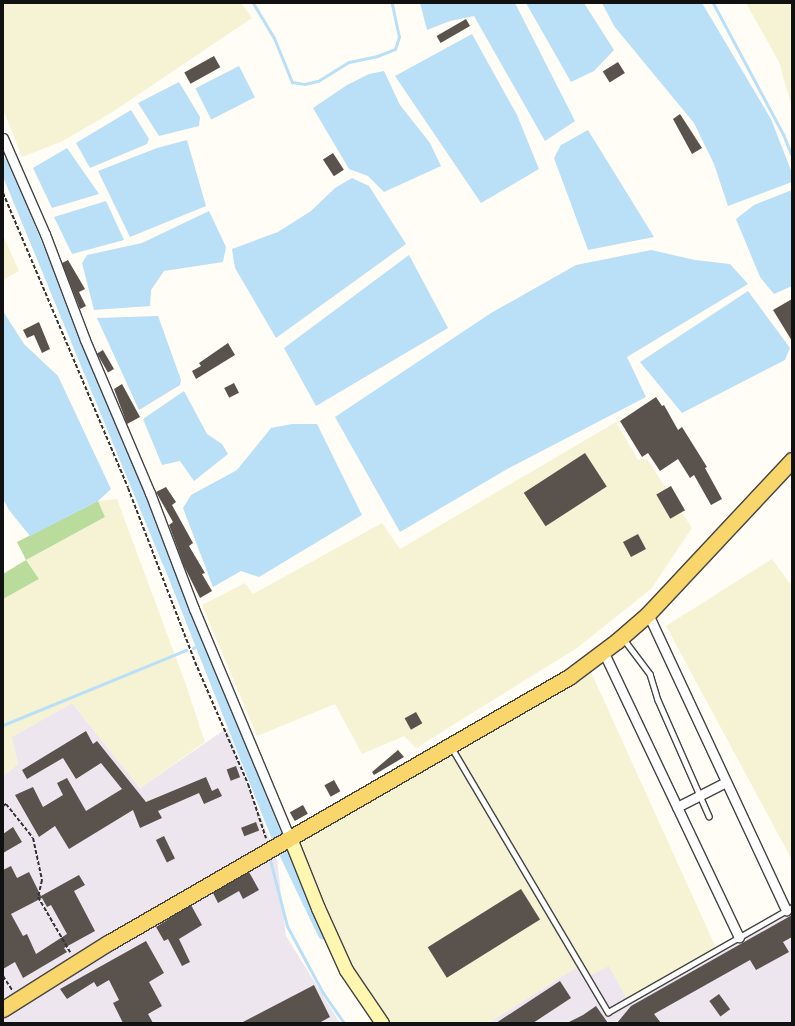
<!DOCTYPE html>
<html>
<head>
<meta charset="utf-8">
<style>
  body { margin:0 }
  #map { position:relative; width:795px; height:1026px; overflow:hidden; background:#fffdf5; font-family:"Playfair Display",serif }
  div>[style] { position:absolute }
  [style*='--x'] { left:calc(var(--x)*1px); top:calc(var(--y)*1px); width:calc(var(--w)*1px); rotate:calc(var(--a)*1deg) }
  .industrial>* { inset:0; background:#eee6ef }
  .farmland>* { inset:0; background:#f6f3d4 }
  .forest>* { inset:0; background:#b9dc9c }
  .water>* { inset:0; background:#b9e0f7; transform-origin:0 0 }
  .stream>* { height:3px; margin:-1.5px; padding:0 1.5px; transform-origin:1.5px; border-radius:1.5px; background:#b9e0f7 }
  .canal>* { height:11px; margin:-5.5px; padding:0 5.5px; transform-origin:5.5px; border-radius:5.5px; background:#b9e0f7 }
  .building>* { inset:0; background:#5a524d; transform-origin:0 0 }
  .path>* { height:2px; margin-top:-1px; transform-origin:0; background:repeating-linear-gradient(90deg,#333 0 4px,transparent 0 6px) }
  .roads { filter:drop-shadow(1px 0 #444) drop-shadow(-1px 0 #444) drop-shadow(0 1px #444) drop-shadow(0 -1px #444) }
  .lane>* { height:4.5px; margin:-2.25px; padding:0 2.25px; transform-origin:2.25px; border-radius:2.25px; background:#fff }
  .street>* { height:9px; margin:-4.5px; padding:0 4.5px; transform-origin:4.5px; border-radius:4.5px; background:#fff }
  .secondary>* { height:13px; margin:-6.5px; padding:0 6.5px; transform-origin:6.5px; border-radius:6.5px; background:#fff6b0 }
  .primary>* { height:15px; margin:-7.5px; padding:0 7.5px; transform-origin:7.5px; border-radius:7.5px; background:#f9d66b }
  span { translate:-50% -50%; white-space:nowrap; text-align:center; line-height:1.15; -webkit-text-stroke:4px #fff; paint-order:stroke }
  .frame { position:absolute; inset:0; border:4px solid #111; pointer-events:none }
</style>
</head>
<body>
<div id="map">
  <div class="industrial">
    <div style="clip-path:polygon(72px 703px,140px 788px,227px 728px,277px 859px,286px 936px,340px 1023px,3px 1023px,3px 776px,18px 764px,11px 737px)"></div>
    <div style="clip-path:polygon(792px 909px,792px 1023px,488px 1023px,580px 965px,609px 966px,627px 998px)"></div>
  </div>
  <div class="farmland">
    <div style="clip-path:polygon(3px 3px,241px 3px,252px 18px,114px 111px,63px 141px,22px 157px,3px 109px)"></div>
    <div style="clip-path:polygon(746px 3px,792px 3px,792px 108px,779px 62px)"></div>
    <div style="clip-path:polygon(3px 235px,19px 271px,3px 280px)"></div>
    <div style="clip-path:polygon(616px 422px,638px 460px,647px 459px,692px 528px,651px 589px,577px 648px,416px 748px,404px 736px,362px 754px,335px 704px,257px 736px,202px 605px,245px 583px,253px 594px,382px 523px,400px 549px)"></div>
    <div style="clip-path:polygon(117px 499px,185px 682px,205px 742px,140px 788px,72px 703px,12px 737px,18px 764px,3px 776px,3px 599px,39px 579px,26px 560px,105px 517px,98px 501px)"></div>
    <div style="clip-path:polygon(772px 559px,792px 586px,792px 860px,666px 626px)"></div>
    <div style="clip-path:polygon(587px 663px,717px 950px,627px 999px,609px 966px,587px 977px,580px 965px,488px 1023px,382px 1023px,346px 970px,290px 838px)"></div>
  </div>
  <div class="forest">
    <div style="clip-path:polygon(98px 501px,105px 517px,26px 560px,39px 579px,3px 599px,3px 574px,26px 560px,17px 542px)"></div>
  </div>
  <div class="water">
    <div style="clip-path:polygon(420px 3px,515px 3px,575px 121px,545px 141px,474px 16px,450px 21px,427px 30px)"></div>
    <div style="clip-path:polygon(526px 3px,584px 3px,614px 50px,594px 71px,571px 82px)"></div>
    <div style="clip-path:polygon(602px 3px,702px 3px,771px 119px,792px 173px,792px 182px,728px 206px,714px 164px,694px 123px,614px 26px)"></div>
    <div style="clip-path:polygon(472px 34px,517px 115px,539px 169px,481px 203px,395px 76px)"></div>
    <div style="left:239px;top:66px;width:35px;height:49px;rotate:63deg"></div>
    <div style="clip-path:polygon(384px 71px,400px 105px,430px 143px,441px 166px,384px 192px,368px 176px,349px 169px,313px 108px,347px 85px,369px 74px)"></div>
    <div style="clip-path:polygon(179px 82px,200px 117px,199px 126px,159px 136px,138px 103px)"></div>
    <div style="clip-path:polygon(131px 110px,149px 139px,147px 144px,90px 168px,76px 143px)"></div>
    <div style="clip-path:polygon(588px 130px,654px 237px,588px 250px,554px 158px,561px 145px)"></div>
    <div style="clip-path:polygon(187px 140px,206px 206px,130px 237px,98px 171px,157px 148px)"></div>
    <div style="clip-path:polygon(67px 148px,99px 194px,52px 208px,33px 168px)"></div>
    <div style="clip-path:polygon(352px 178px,369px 186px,406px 244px,276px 338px,235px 268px,232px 249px,278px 232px,311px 211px,335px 188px)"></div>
    <div style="clip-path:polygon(792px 190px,792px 286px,774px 294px,760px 277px,736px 219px,754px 205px)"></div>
    <div style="clip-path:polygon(106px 201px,124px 240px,72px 254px,54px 217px)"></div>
    <div style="clip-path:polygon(209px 211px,226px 247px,223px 262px,164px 271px,151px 290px,150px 306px,94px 310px,82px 263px,87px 255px,142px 243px)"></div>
    <div style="clip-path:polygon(651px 250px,695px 260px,730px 264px,748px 284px,627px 357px,646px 397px,509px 468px,400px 532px,335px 417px,491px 313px,576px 265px)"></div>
    <div style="clip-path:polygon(409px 255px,448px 328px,316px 406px,284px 348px)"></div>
    <div style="clip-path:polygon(748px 291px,790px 348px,785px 360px,682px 413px,640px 362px)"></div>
    <div style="clip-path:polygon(3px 311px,24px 344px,58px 376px,111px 489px,98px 501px,30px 536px,9px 510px,3px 499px)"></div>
    <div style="clip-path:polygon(158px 316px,181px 380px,180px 385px,139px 410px,97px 318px)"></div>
    <div style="clip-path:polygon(184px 391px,207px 434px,222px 444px,228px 454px,194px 481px,180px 461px,162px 465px,143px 419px)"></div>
    <div style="clip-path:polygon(292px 424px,317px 424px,362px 515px,259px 577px,241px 571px,213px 587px,183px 508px,191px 495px,237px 470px,271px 428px)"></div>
  </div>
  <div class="stream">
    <div style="--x:253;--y:3;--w:41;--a:59"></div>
    <div style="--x:274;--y:38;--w:48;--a:67.8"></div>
    <div style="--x:292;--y:82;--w:12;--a:9"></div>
    <div style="--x:304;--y:84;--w:14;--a:-12"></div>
    <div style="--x:318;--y:81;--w:36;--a:-32"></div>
    <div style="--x:349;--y:62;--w:29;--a:-12"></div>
    <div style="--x:377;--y:56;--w:19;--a:-21"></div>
    <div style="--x:395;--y:49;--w:13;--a:-72"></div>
    <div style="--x:399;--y:37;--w:35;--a:-102"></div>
    <div style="--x:713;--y:3;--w:149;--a:61.9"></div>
    <div style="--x:783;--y:134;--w:24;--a:68"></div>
    <div style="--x:193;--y:648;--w:8;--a:-30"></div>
    <div style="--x:3;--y:725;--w:198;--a:-22.3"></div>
    <div style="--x:269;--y:856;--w:72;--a:75.6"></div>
    <div style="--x:287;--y:926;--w:76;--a:61.8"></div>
    <div style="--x:323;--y:993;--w:37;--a:55"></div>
  </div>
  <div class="canal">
    <div style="--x:3;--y:163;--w:430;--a:67.6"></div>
    <div style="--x:167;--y:560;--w:299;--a:68.4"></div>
    <div style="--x:277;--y:838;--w:106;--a:64.4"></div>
  </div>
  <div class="building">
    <div style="left:466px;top:19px;width:8px;height:34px;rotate:60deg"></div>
    <div style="left:214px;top:56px;width:13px;height:34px;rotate:61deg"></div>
    <div style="left:618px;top:62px;width:13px;height:18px;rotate:58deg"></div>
    <div style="clip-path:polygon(680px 114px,702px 148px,692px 154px,673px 119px)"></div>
    <div style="left:333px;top:153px;width:20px;height:12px;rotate:57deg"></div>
    <div style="clip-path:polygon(68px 260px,85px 289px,79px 292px,86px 306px,80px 309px,62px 263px)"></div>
    <div style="clip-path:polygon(792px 299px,792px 341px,773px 310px)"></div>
    <div style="clip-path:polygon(39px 322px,50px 349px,42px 353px,34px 335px,27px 338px,23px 330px)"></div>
    <div style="clip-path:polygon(228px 343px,235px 355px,196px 379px,192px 371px,201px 366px,199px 363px)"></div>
    <div style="left:103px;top:350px;width:22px;height:7px;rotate:60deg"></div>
    <div style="left:234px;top:383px;width:11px;height:11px;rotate:63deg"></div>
    <div style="clip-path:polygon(122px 384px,140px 417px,127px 424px,114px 389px)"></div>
    <div style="clip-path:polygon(656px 397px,662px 406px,664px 405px,678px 430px,682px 427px,707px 467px,705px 468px,722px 499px,711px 505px,694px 475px,690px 478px,678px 459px,660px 471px,648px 453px,642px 457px,620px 421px)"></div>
    <div style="left:585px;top:453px;width:40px;height:73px;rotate:57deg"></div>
    <div style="left:671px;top:486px;width:28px;height:17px;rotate:60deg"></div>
    <div style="clip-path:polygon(166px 487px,176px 502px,172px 505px,193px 543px,189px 546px,205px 573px,202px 574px,212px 591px,200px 598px,184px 566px,169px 525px,173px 522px,156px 492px)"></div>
    <div style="left:638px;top:534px;width:17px;height:17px;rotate:62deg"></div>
    <div style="left:416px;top:712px;width:13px;height:13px;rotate:61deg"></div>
    <div style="clip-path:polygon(86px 731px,93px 744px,97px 741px,146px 802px,206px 777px,212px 791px,218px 788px,222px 796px,204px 804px,199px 793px,158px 811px,162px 818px,140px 828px,133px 810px,69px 849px,55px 826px,39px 837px,15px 795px,33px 787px,43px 807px,63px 795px,57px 783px,67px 778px,86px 811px,122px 789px,101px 763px,76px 779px,63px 758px,27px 779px,22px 770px)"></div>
    <div style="clip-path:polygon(398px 750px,404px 757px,374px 775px,372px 772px)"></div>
    <div style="left:236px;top:766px;width:12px;height:10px;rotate:70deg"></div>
    <div style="left:334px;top:780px;width:13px;height:11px;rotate:61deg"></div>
    <div style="left:303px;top:805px;width:10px;height:15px;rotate:61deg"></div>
    <div style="left:256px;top:822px;width:9px;height:16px;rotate:69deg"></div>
    <div style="clip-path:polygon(13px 827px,22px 842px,3px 853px,3px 834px)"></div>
    <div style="left:164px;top:836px;width:25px;height:9px;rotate:64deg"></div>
    <div style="clip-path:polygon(evenodd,11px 866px,17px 878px,29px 872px,41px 896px,79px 875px,85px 885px,74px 891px,95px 931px,64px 948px,67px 952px,23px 978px,15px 962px,3px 969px,3px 870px,11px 866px,42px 898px,47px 907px,51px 905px,67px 934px,36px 954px,27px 934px,23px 936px,11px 914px,42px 898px)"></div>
    <div style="clip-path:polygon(249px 872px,259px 890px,243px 899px,239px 891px,218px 903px,213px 893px)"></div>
    <div style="left:521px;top:889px;width:36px;height:110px;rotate:58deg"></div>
    <div style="clip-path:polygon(191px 905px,202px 925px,179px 939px,190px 962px,182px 966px,168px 939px,164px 941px,156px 927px)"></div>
    <div style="clip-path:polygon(792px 915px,792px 937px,783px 942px,789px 952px,756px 970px,750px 960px,654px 1014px,661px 1023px,617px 1023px,631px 1006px)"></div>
    <div style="clip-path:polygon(146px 941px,164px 973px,149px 982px,162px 1006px,148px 1014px,153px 1023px,123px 1023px,113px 1003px,119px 1000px,109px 980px,97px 987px,94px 982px,67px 999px,60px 989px)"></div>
    <div style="clip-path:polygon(560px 981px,571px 998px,533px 1023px,496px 1023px)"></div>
    <div style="clip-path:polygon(314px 985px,330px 1017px,319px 1023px,241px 1023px)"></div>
    <div style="left:719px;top:994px;width:19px;height:12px;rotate:54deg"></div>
    <div style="clip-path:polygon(596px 1006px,608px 1023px,567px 1023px,583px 1015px)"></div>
  </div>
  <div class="path">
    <div style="--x:3;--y:193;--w:320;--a:67"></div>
    <div style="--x:128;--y:488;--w:186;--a:68.9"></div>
    <div style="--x:195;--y:662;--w:133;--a:66.5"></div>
    <div style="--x:248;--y:784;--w:57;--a:71.6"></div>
    <div style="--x:3;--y:806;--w:4;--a:-34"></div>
    <div style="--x:6;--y:804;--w:43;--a:51.5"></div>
    <div style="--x:33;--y:838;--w:43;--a:77.9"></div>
    <div style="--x:42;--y:880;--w:17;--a:103"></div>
    <div style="--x:38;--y:897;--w:64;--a:59.8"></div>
    <div style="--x:3;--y:976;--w:17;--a:57"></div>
  </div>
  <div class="roads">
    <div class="lane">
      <div style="--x:623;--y:638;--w:45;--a:53.1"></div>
      <div style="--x:650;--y:674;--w:27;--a:73"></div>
      <div style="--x:658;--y:700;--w:127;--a:66.3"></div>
      <div style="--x:452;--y:748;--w:307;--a:59.4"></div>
      <div style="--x:608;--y:1012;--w:212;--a:-29.7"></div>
    </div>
    <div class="street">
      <div style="--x:3;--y:138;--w:105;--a:66.4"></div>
      <div style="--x:45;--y:234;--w:113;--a:69.3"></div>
      <div style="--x:85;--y:340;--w:166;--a:67"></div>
      <div style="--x:150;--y:493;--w:124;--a:69.2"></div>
      <div style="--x:194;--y:609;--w:248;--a:67.3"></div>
      <div style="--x:648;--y:614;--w:327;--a:65"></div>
      <div style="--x:603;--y:651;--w:317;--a:64.6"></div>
      <div style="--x:677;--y:807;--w:55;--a:-27"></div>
    </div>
    <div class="secondary">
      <div style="--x:290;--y:838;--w:75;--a:68.2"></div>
      <div style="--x:318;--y:908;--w:68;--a:65.7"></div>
      <div style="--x:346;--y:970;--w:64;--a:55.8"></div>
    </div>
    <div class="primary">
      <div style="--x:3;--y:1009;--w:124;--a:-32.2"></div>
      <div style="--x:108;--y:943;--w:532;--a:-29.99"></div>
      <div style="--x:569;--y:677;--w:60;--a:-36.9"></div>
      <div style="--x:617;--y:641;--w:41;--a:-41.1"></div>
      <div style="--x:648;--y:614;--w:211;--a:-46.9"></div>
    </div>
  </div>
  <div class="frame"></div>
</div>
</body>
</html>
